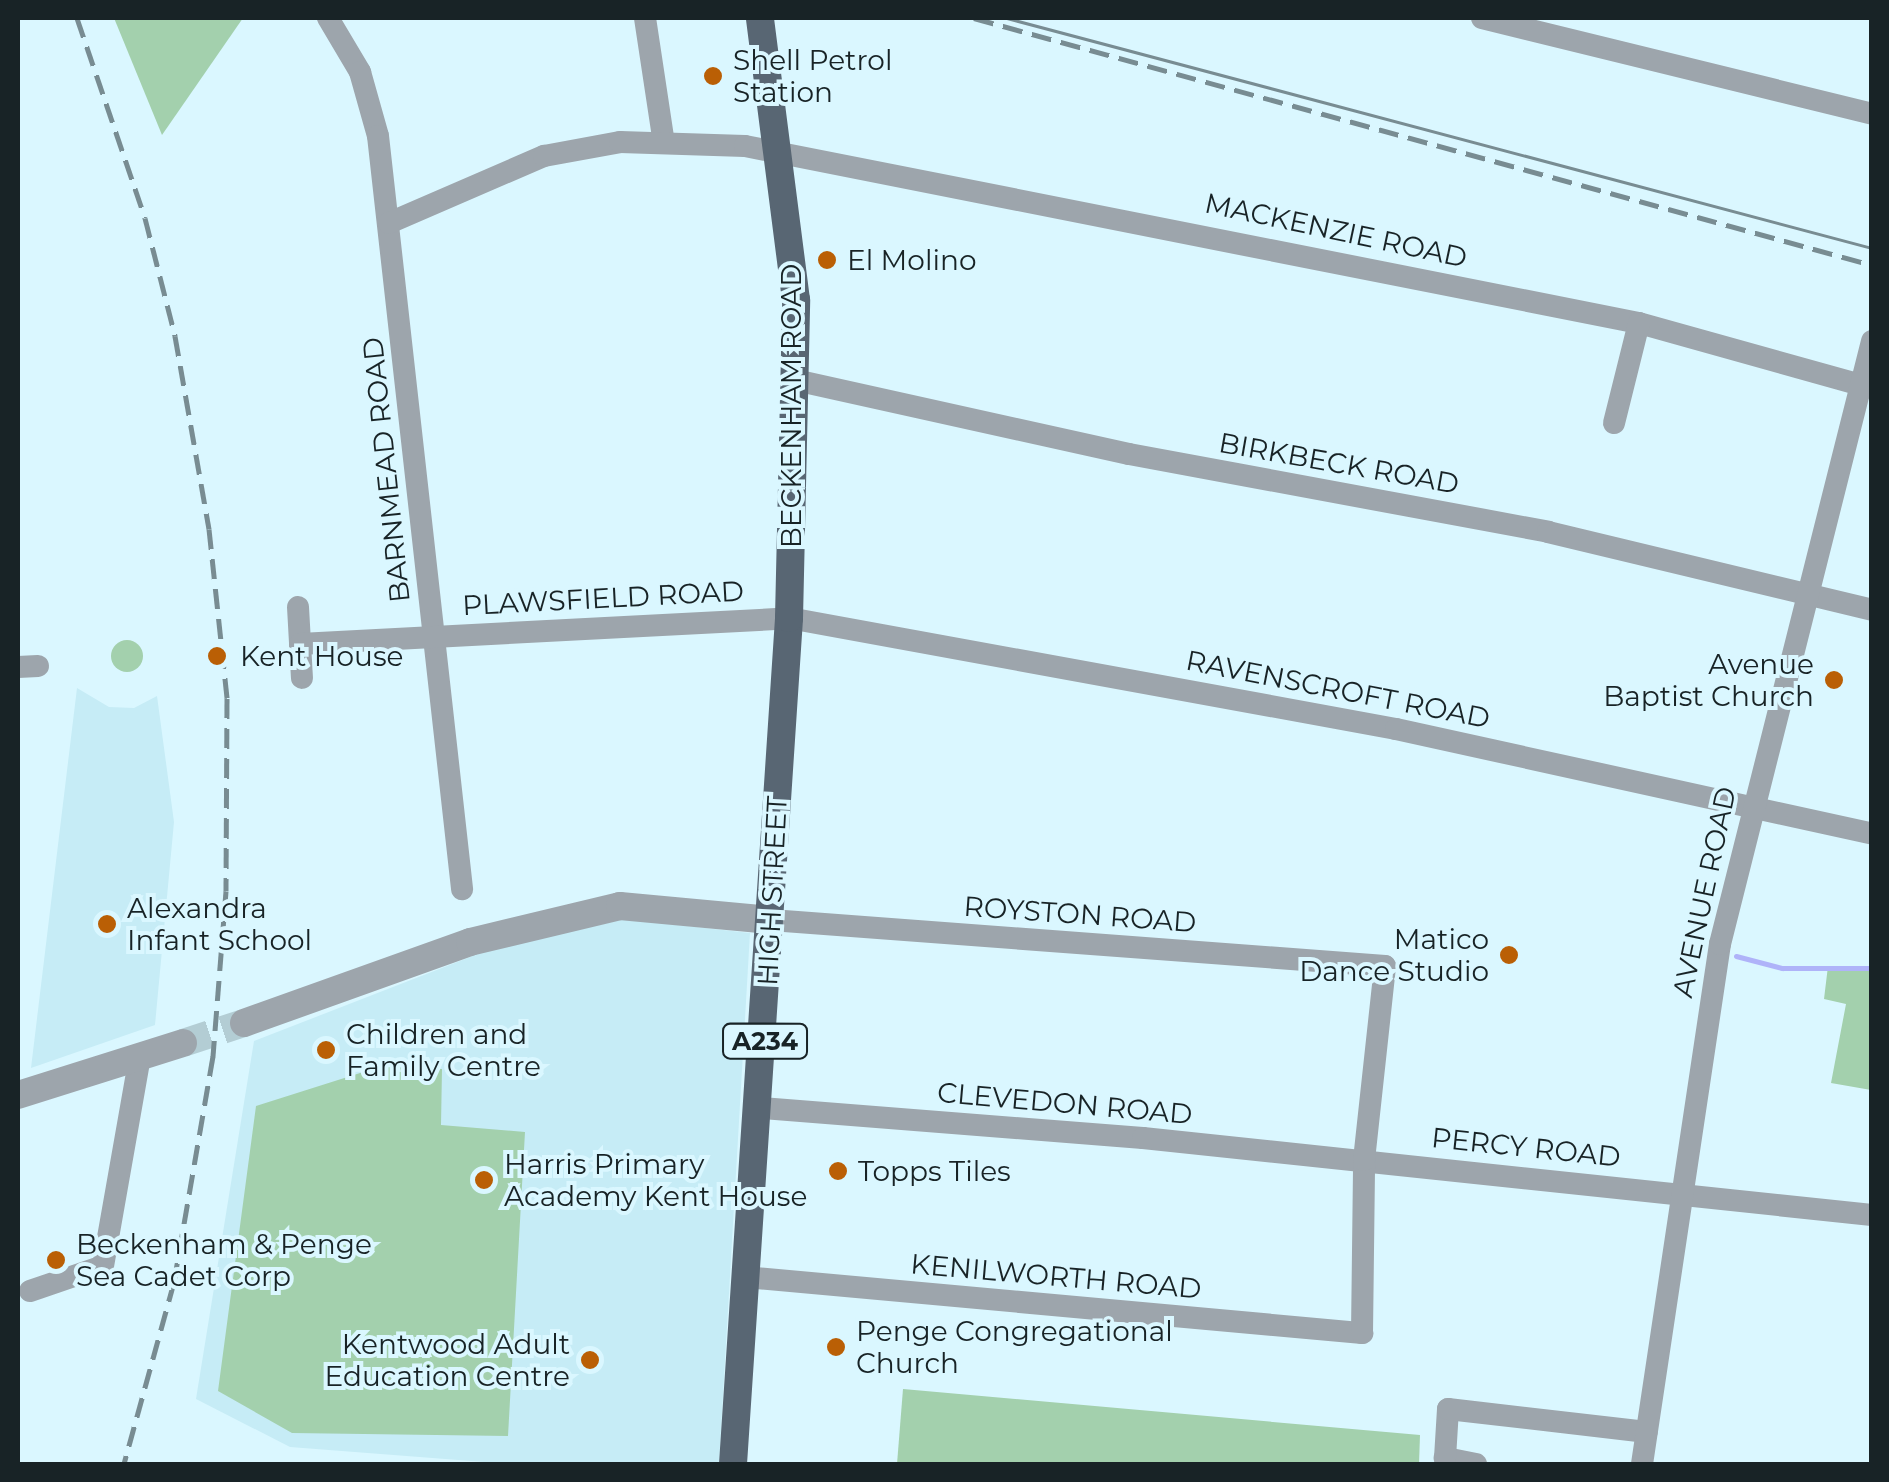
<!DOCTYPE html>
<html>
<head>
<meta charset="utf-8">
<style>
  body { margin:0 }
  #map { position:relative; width:1889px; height:1482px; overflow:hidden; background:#daf7ff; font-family:Montserrat,sans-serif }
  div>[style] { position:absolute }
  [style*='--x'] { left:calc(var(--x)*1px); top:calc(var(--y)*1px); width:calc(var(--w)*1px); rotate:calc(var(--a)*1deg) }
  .built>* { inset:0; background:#c6ecf6 }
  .green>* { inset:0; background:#a3d0ad }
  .round { border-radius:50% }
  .stream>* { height:5px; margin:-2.5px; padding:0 2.5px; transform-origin:2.5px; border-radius:2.5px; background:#afb3f9 }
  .tertiary-tunnel>* { height:28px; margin-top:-14px; transform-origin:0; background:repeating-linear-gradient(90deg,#b3cdd4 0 28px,transparent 0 42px) }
  .minor>* { height:22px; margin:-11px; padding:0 11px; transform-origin:11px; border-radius:11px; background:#9da5ac }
  .tertiary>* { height:28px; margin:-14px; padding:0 14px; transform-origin:14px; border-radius:14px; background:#9da5ac }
  .primary>* { height:28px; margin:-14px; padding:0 14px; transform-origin:14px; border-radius:14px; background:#586673 }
  .tram>* { height:2.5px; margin:-1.25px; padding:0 1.25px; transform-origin:1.25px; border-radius:1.25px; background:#788c92 }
  .rail>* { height:5px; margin-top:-2.5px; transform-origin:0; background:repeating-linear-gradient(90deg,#788c92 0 20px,transparent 0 30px) }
  .dots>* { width:28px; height:28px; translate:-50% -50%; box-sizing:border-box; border:5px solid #daf7ff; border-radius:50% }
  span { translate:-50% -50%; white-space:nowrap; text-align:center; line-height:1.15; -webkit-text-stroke:8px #daf7ff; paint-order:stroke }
  .shield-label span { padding:2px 8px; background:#daf7ff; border:2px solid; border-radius:8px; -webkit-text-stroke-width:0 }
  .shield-label { font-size:25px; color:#182326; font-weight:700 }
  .poi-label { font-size:28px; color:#182326 }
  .left { translate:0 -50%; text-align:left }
  .right { translate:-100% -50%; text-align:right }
  .street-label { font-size:28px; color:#182326 }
  .frame { position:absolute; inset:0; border:20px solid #182326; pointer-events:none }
</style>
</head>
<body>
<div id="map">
  <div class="built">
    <div style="clip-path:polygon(77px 688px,109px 707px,134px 708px,157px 696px,174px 822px,155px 1025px,31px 1068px)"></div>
    <div style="clip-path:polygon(624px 919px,750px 933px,719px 1464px,510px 1464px,290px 1447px,196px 1399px,254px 1041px,483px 952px)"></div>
  </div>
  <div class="green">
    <div style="clip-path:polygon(114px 18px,243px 18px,162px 135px)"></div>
    <div class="round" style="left:111px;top:640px;width:32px;height:32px"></div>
    <div style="clip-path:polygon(1828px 966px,1871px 968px,1871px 1090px,1831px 1083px,1846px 1004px,1824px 999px)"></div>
    <div style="clip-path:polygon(379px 1067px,442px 1069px,441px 1125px,525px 1132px,508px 1436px,292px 1433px,218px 1391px,256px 1106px)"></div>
    <div style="clip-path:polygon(903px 1389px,1420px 1435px,1419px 1464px,897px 1464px)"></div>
  </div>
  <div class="stream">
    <div style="--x:1736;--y:956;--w:48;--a:14.6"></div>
    <div style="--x:1782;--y:968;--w:90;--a:0"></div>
  </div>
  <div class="tertiary-tunnel">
    <div style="--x:183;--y:1043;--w:64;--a:-18.2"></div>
  </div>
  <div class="minor">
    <div style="--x:328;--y:18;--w:63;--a:59.3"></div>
    <div style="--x:360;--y:72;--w:66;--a:74.3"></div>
    <div style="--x:378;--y:136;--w:758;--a:83.63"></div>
    <div style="--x:645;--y:18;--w:126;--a:81.4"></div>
    <div style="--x:1482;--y:18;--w:402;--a:13.8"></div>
    <div style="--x:389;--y:223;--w:169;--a:-23.4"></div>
    <div style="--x:544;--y:156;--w:77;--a:-10.4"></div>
    <div style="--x:620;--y:142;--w:125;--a:1.8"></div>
    <div style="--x:745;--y:146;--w:911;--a:11.2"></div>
    <div style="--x:1639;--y:323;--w:242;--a:15.6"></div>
    <div style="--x:795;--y:380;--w:342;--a:12.5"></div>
    <div style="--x:1129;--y:454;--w:426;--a:10.5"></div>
    <div style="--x:1548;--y:532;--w:333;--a:13.5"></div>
    <div style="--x:1614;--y:423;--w:103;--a:-76"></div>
    <div style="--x:298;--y:607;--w:71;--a:86.8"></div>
    <div style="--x:300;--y:644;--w:490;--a:-3"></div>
    <div style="--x:789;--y:618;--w:617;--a:10.36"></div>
    <div style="--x:1396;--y:729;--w:487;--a:12.4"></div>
    <div style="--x:18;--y:667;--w:20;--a:-3"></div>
    <div style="--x:761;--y:1108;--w:383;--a:4.5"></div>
    <div style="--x:1143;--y:1138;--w:733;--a:6.03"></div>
    <div style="--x:745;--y:1277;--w:620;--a:5.19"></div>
    <div style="--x:1362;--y:1333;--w:173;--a:-89.3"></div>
    <div style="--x:1364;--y:1160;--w:195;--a:-83.8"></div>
    <div style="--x:1385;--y:966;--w:616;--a:-175.72"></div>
    <div style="--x:30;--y:1291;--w:77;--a:-18.9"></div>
    <div style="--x:103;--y:1266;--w:212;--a:-80"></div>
    <div style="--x:1476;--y:1464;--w:32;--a:-169"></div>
    <div style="--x:1445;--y:1458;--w:49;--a:-86.5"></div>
    <div style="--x:1448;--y:1409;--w:200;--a:6.6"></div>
    <div style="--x:1642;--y:1464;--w:526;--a:-81.47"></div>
    <div style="--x:1720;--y:944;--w:622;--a:-75.85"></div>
  </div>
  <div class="tertiary">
    <div style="--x:244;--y:1023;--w:240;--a:-19.7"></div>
    <div style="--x:470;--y:942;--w:154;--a:-13.5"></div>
    <div style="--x:620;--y:906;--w:152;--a:5.3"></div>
    <div style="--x:18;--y:1095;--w:173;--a:-17.5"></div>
  </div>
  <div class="primary">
    <div style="--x:733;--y:1464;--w:848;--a:-86.21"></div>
    <div style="--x:789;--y:618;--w:318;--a:-88.7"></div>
    <div style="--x:796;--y:300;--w:284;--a:-97.3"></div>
  </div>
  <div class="tram">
    <div style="--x:1007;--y:18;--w:895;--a:14.89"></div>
  </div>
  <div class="rail">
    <div style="--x:77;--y:18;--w:211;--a:71.2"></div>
    <div style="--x:145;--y:218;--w:122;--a:75.7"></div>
    <div style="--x:175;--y:336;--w:196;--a:80"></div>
    <div style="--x:209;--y:529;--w:170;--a:83.9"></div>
    <div style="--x:227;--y:698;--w:193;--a:90.3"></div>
    <div style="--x:226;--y:891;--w:166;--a:94.5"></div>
    <div style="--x:213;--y:1056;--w:229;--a:99.8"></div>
    <div style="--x:174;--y:1282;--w:189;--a:105.4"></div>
    <div style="--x:974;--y:18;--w:931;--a:15.38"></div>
  </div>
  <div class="dots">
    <div style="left:713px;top:76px;background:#ba5f05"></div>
    <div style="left:827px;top:260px;background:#ba5f05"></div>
    <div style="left:217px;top:656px;background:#ba5f05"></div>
    <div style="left:1834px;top:680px;background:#ba5f05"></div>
    <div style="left:107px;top:924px;background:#ba5f05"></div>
    <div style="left:1509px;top:955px;background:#ba5f05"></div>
    <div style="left:326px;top:1050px;background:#ba5f05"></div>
    <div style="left:838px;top:1171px;background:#ba5f05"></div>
    <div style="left:484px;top:1180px;background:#ba5f05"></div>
    <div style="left:56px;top:1260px;background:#ba5f05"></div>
    <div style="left:836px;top:1347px;background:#ba5f05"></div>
    <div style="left:590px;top:1360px;background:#ba5f05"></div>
  </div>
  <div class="shield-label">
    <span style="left:765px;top:1041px">A234</span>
  </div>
  <div class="poi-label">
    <span class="left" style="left:733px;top:76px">Shell Petrol<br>Station</span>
    <span class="left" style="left:847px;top:260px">El Molino</span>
    <span class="left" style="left:240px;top:656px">Kent House</span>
    <span class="right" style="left:1814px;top:680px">Avenue<br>Baptist Church</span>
    <span class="left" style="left:127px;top:924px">Alexandra<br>Infant School</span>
    <span class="right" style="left:1489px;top:955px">Matico<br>Dance Studio</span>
    <span class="left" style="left:346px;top:1050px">Children and<br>Family Centre</span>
    <span class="left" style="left:504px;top:1180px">Harris Primary<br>Academy Kent House</span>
    <span class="left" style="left:858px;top:1171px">Topps Tiles</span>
    <span class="left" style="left:76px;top:1260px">Beckenham &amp; Penge<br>Sea Cadet Corp</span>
    <span class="left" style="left:856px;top:1347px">Penge Congregational<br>Church</span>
    <span class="right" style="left:570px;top:1360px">Kentwood Adult<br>Education Centre</span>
  </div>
  <div class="street-label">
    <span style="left:1336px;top:230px;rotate:12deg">MACKENZIE ROAD</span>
    <span style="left:791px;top:406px;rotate:-90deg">BECKENHAM ROAD</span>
    <span style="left:1339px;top:463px;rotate:10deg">BIRKBECK ROAD</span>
    <span style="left:386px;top:470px;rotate:-96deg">BARNMEAD ROAD</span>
    <span style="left:603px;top:598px;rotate:-3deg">PLAWSFIELD ROAD</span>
    <span style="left:1338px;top:689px;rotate:11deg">RAVENSCROFT ROAD</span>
    <span style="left:772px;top:891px;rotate:-87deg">HIGH STREET</span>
    <span style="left:1704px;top:892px;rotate:-78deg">AVENUE ROAD</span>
    <span style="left:1080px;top:914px;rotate:4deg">ROYSTON ROAD</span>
    <span style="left:1065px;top:1103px;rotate:5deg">CLEVEDON ROAD</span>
    <span style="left:1526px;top:1147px;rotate:6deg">PERCY ROAD</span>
    <span style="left:1056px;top:1276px;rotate:5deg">KENILWORTH ROAD</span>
  </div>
  <div class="frame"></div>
</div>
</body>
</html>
